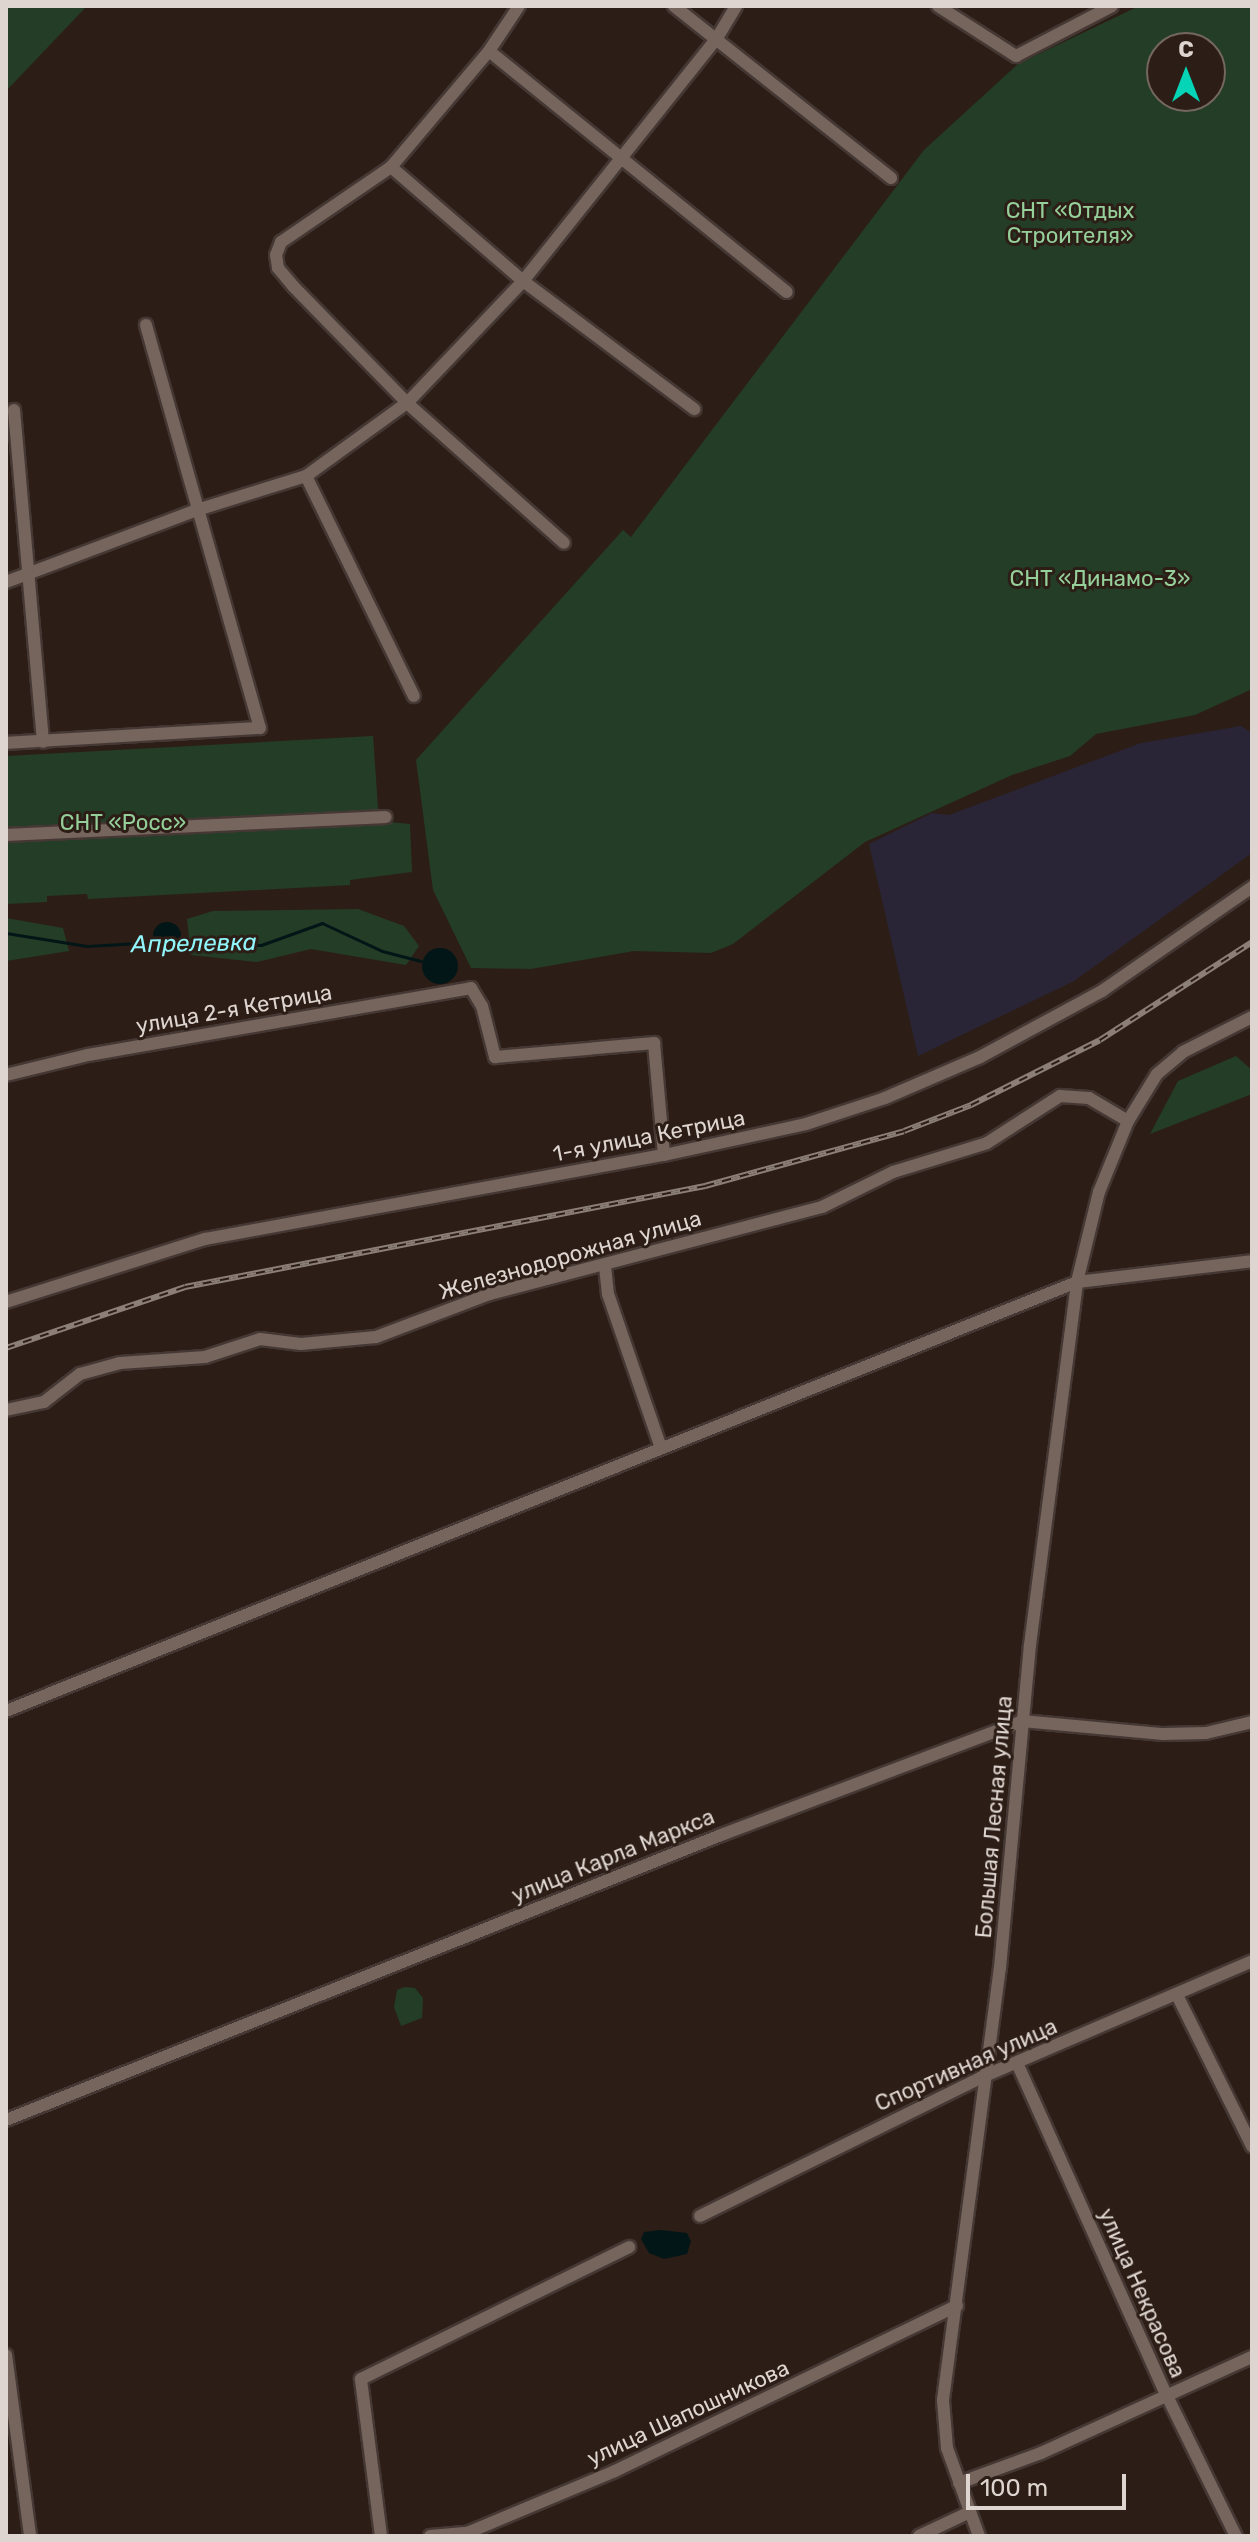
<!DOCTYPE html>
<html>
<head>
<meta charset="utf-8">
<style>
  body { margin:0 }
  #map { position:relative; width:1258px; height:2542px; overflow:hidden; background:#2c1e16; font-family:Rubik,sans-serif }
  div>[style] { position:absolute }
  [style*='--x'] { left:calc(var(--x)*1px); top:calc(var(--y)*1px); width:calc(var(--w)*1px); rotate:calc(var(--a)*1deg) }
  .industrial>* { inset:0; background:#2a2536 }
  .green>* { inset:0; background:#243d27 }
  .water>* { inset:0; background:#031617 }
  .round { border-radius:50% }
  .stream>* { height:3px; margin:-1.5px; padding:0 1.5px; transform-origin:1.5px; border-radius:1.5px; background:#031617 }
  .roads { filter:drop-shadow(2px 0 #453834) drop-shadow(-2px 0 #453834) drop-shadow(0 2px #453834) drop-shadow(0 -2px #453834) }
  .minor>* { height:12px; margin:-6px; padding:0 6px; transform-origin:6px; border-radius:6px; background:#76655c }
  .rail>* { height:6px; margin-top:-3px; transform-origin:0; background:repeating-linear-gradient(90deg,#2c1e16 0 9px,#8b7f78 0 18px); box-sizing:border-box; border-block:2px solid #8b7f78 }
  span { translate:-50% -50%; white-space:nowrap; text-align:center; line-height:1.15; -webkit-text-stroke:6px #2c1e16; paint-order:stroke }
  .park-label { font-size:22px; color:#95d09b }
  .street-label { font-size:22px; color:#dfd5d0 }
  .water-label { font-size:24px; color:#90f6fb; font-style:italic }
  .frame { position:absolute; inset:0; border:8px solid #dfd5d0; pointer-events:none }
  .north { position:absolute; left:1146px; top:32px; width:80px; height:80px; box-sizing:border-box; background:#2c1e16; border:2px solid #746760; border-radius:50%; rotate:0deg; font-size:22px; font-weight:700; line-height:32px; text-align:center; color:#dfd5d0 }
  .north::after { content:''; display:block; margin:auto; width:28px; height:36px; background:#05d5b6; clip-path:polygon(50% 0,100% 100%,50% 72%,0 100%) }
  .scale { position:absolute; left:966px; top:2474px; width:160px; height:36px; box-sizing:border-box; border:4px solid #dfd5d0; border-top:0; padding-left:10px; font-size:24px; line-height:28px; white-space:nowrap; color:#dfd5d0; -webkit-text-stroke:6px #2c1e16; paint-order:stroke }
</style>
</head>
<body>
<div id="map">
  <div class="industrial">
    <div style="clip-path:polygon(1241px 726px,1252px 733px,1252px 853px,1074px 981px,918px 1056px,869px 844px,932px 813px,949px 815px,1141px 743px)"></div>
  </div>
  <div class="green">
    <div style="clip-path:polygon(6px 6px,87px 6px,6px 91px)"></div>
    <div style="clip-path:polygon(evenodd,1139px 6px,1252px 6px,1252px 689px,1195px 715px,1096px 734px,1070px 756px,1012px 775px,865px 842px,733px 944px,711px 953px,634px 951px,531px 969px,471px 968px,433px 890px,416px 760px,623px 530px,631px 537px,924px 150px,1018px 64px,1139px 6px,1210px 48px,1210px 96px,1162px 96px,1162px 48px,1210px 48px)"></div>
    <div style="clip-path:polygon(373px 736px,379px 821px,410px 824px,412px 872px,350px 880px,350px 885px,88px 899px,87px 894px,47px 896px,47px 902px,6px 904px,6px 756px)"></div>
    <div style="clip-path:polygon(358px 909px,404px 926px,419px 946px,406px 965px,311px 949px,257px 962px,191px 955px,187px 919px,213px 911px)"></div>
    <div style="clip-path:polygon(6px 918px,63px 928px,69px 951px,6px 961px)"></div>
    <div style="clip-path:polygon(1236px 1056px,1252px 1070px,1252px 1094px,1150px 1134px,1178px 1081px)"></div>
    <div style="clip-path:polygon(405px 1987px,415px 1988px,423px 1998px,422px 2018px,401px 2026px,394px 2007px,397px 1990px)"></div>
  </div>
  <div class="water">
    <div class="round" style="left:153px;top:922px;width:28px;height:28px"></div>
    <div class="round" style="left:422px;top:948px;width:36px;height:36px"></div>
    <div style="clip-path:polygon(661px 2230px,687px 2233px,691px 2241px,687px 2254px,664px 2259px,649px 2253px,641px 2239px,644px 2232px)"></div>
  </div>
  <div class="stream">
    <div style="--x:6;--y:933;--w:82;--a:9.1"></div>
    <div style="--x:87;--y:946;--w:69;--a:-3.3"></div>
    <div style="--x:176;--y:942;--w:85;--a:2"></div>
    <div style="--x:261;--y:945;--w:65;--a:-19.8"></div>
    <div style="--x:322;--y:923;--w:66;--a:25"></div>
    <div style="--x:382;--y:951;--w:40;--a:14.4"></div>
  </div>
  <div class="roads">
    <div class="minor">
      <div style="--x:519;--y:6;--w:54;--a:123.7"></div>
      <div style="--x:489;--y:51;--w:152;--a:130.2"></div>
      <div style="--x:391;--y:167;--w:133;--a:145.7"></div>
      <div style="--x:281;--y:242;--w:14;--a:111"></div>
      <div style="--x:276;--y:255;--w:13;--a:81"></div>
      <div style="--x:278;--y:268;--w:23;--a:50"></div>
      <div style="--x:293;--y:286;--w:163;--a:45.7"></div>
      <div style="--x:407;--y:403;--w:210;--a:41.7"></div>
      <div style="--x:674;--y:6;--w:277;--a:38.4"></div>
      <div style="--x:938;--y:6;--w:93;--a:32.7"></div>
      <div style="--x:1016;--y:56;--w:108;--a:-27.5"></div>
      <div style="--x:489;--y:51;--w:383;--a:39"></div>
      <div style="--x:391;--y:167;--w:174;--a:40.8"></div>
      <div style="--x:523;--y:281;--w:214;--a:36.8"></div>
      <div style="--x:14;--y:410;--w:333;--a:85"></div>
      <div style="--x:306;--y:476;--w:245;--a:63.9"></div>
      <div style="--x:6;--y:582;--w:204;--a:-20.7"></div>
      <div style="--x:197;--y:510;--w:114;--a:-17.3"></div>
      <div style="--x:306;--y:476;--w:125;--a:-35.9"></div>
      <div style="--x:407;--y:403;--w:168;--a:-46.4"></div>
      <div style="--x:523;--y:281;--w:311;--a:-51.4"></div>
      <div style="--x:717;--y:38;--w:37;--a:-59"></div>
      <div style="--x:6;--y:743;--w:254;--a:-3.4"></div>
      <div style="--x:260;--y:728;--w:419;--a:-105.8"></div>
      <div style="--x:6;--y:835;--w:380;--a:-2.7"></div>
      <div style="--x:6;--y:1075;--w:84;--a:-13.7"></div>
      <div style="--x:88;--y:1055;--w:389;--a:-9.9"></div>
      <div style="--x:471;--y:988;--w:21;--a:59"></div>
      <div style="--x:482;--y:1006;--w:53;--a:75.7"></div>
      <div style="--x:495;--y:1057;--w:160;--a:-5"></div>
      <div style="--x:654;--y:1043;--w:112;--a:84.9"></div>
      <div style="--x:605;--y:1266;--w:28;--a:84"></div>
      <div style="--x:608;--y:1294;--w:160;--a:71"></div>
      <div style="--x:6;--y:1302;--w:209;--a:-17.6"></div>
      <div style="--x:205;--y:1239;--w:467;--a:-10.4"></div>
      <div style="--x:664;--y:1155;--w:145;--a:-12.3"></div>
      <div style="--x:806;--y:1124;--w:83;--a:-18.2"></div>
      <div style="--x:885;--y:1098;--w:103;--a:-23.3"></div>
      <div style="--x:980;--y:1057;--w:139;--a:-28.4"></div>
      <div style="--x:1102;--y:991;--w:183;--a:-34.7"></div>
      <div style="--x:6;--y:1410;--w:39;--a:-12"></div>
      <div style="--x:44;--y:1402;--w:46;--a:-37.9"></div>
      <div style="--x:80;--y:1374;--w:41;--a:-15.4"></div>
      <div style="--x:120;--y:1363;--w:85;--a:-4"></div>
      <div style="--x:205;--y:1357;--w:58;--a:-18.1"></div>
      <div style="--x:260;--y:1339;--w:41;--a:7"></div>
      <div style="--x:301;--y:1344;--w:75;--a:-5.3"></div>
      <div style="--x:376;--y:1337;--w:122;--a:-20.7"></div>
      <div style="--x:490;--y:1294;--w:343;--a:-14.7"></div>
      <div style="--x:822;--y:1207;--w:79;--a:-26.2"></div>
      <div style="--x:893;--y:1172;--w:98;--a:-17.1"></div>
      <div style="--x:987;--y:1143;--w:87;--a:-32.8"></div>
      <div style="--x:1060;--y:1096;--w:29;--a:4"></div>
      <div style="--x:1089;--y:1098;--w:45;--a:30.5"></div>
      <div style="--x:6;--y:1711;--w:1154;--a:-21.83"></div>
      <div style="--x:1077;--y:1282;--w:176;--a:-6.8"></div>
      <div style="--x:1177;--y:1995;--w:169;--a:63.6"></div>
      <div style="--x:1017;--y:2063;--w:363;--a:65.8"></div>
      <div style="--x:1166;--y:2394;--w:158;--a:63.8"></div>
      <div style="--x:6;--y:2120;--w:770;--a:-21.73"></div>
      <div style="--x:721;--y:1835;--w:322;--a:-20.7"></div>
      <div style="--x:1022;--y:1721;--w:142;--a:5.3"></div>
      <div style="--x:1163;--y:1734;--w:43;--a:-1.3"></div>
      <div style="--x:1206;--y:1733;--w:47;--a:-13.4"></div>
      <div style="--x:700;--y:2216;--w:314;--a:-26.2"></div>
      <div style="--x:982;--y:2077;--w:294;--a:-23.2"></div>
      <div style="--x:6;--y:2355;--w:183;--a:82.4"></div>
      <div style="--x:959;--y:2483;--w:87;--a:-20.1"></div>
      <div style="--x:1041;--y:2453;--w:232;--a:-24.5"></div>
      <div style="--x:381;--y:2536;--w:158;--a:-97.3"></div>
      <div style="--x:361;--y:2379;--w:299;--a:-26.2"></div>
      <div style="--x:430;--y:2536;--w:37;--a:-5"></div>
      <div style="--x:467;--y:2533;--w:160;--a:-22.7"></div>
      <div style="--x:615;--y:2471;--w:380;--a:-25.8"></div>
      <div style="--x:919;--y:2536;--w:56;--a:-25.2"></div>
      <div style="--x:979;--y:2536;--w:94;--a:-110"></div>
      <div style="--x:947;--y:2448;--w:48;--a:-94.8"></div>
      <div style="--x:943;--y:2400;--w:436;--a:-82.5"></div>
      <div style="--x:1000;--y:1968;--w:324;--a:-84.7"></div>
      <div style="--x:1030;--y:1645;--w:366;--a:-82.6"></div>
      <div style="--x:1077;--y:1282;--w:93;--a:-76.3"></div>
      <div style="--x:1099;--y:1192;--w:77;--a:-67.8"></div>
      <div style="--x:1128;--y:1121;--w:55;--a:-58.3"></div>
      <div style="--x:1157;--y:1074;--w:34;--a:-40"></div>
      <div style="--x:1183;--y:1052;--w:77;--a:-26.9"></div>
    </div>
  </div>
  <div class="rail">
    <div style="--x:6;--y:1348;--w:189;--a:-18.8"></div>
    <div style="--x:185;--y:1287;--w:530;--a:-10.99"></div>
    <div style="--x:705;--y:1186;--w:206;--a:-15.4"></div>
    <div style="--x:904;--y:1131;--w:72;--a:-21.2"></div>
    <div style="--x:971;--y:1105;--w:144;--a:-26.7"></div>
    <div style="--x:1100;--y:1040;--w:181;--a:-32.8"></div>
  </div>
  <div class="park-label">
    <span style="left:1070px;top:223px">СНТ «Отдых<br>Строителя»</span>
    <span style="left:1100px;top:579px">СНТ «Динамо-3»</span>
    <span style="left:123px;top:823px">СНТ «Росс»</span>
  </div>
  <div class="street-label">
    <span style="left:234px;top:1009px;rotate:-10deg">улица 2-я Кетрица</span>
    <span style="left:649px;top:1136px;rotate:-11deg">1-я улица Кетрица</span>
    <span style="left:570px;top:1255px;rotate:-16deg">Железнодорожная улица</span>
    <span style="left:994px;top:1817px;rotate:-85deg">Большая Лесная улица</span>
    <span style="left:613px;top:1856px;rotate:-22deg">улица Карла Маркса</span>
    <span style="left:966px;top:2065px;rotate:-24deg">Спортивная улица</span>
    <span style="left:1142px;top:2293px;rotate:66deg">улица Некрасова</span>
    <span style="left:688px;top:2413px;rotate:-25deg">улица Шапошникова</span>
  </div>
  <div class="water-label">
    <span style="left:194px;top:944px;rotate:-1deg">Апрелевка</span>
  </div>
  <div class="frame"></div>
  <div class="north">С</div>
  <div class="scale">100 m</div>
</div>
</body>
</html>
